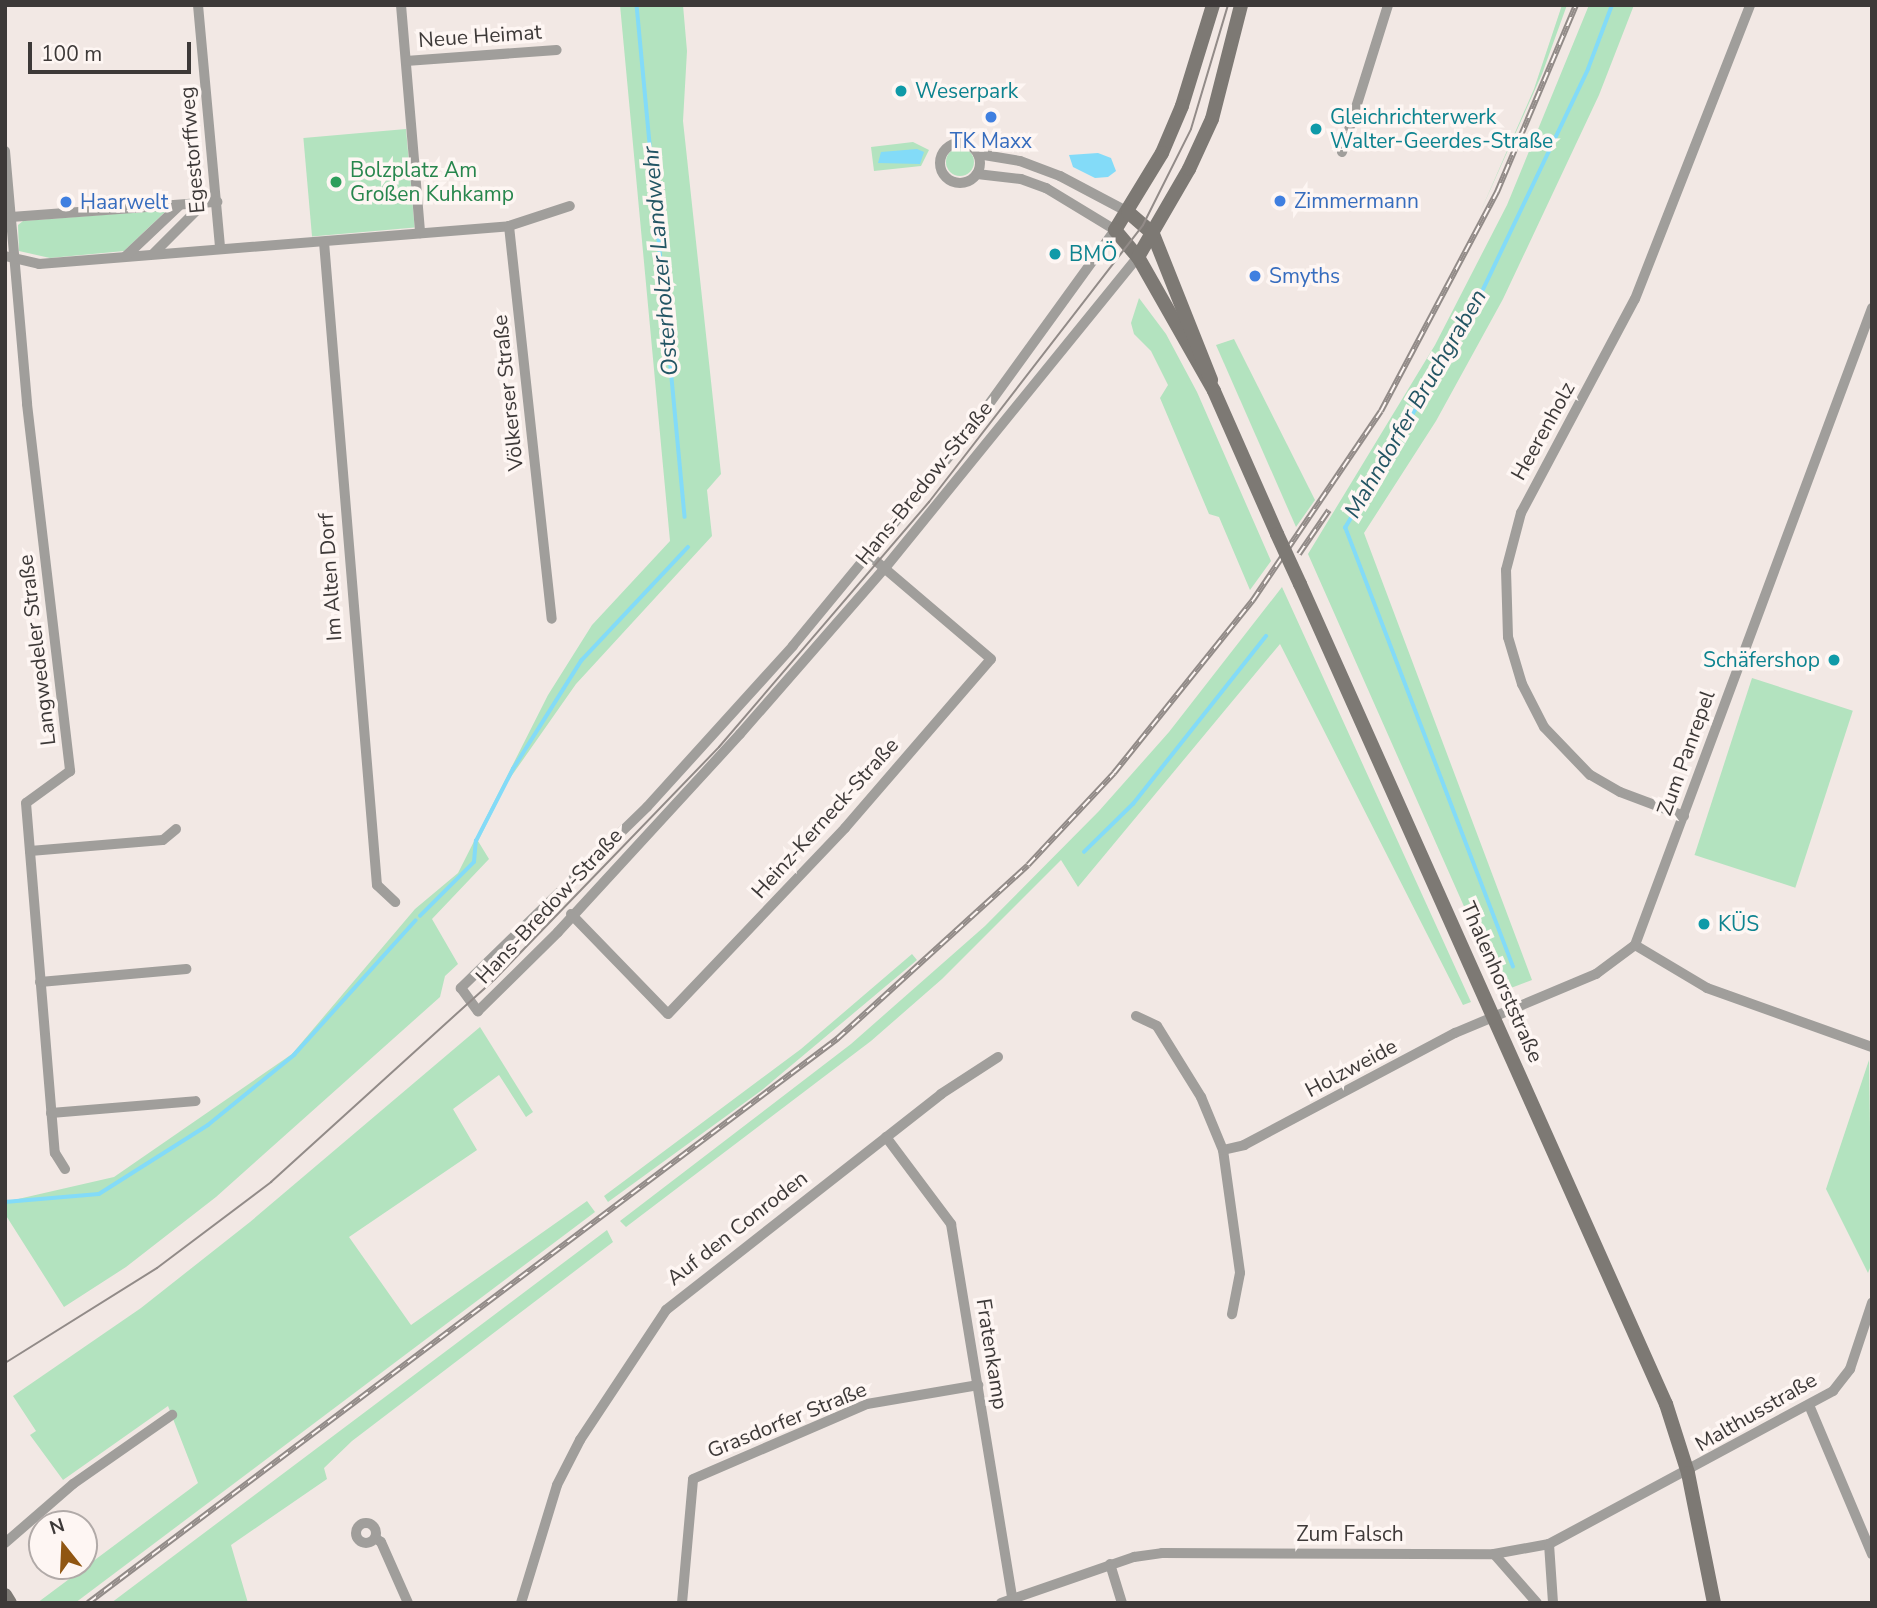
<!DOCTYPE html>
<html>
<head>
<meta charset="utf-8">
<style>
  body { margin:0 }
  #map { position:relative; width:1877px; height:1608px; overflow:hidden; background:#f2e8e4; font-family:"Nunito Sans",sans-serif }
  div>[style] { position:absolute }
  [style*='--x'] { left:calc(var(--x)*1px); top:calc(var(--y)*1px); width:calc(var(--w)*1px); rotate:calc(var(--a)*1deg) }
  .green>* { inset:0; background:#b3e3bf; transform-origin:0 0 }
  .round { border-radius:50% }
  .water>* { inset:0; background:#83dbf8 }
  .stream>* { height:3.5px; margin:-1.75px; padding:0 1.75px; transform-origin:1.75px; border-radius:1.75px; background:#83dbf8 }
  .street>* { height:10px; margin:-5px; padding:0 5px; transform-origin:5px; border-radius:5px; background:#a09e9b }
  .street>.ring { margin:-5px; padding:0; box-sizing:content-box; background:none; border:10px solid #a09e9b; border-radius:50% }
  .secondary>* { height:14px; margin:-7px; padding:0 7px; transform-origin:7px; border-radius:7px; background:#7d7974 }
  .tram>* { height:2px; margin:-1px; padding:0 1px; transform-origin:1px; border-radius:1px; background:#928b88 }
  .rail>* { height:6px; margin-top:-3px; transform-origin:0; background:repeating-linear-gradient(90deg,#fef6f3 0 10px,#928b88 0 20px); box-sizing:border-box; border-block:2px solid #928b88 }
  .secondary-bridge>* { height:14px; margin:-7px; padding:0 7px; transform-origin:7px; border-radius:7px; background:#7d7974 }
  .dots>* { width:19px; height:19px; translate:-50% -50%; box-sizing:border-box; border:4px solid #fef6f3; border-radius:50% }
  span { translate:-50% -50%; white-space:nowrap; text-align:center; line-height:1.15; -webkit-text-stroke:7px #fef6f3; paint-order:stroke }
  .street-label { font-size:21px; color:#3d3938 }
  .culture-label { font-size:21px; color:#0d838f }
  .left { translate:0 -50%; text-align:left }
  .right { translate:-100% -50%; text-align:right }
  .shop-label { font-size:21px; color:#366cbe }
  .leisure-label { font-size:21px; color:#27864d }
  .water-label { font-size:23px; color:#235564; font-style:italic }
  .frame { position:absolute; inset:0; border:7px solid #3d3938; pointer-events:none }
  .north { position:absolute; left:28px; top:1510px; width:70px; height:70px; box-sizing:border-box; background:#fef6f3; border:2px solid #b1aaa8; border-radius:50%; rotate:342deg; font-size:19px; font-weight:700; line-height:28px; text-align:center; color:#3d3938 }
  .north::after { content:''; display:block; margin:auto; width:24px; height:32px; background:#905612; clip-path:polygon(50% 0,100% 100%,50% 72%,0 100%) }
  .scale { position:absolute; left:28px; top:42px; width:163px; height:32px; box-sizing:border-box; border:4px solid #3d3938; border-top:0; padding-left:9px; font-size:21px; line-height:24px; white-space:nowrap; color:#3d3938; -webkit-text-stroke:5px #fef6f3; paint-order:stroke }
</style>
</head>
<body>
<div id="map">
  <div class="green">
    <div style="clip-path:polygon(620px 5px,683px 5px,687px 51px,683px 121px,721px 474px,707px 490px,712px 536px,576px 684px,508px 781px,478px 841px,489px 859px,432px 919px,458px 964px,445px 976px,440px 997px,216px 1197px,126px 1267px,64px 1307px,5px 1214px,5px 1202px,114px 1177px,292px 1054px,415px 909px,458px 873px,548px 695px,592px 625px,670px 541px)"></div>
    <div style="clip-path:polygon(1562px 5px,1567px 5px,1542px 74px,1479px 215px,1534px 89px)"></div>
    <div style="clip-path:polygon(1589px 5px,1634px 5px,1599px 95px,1503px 299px,1436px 421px,1364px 533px,1532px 980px,1503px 991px,1485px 942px,1474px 929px,1308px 554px,1435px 345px,1507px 205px)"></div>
    <div style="left:406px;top:129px;width:99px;height:103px;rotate:85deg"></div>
    <div style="clip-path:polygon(913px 142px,929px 150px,921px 166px,874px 171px,871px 147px)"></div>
    <div class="round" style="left:946px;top:148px;width:28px;height:28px"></div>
    <div style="clip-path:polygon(167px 210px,124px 251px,50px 258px,19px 251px,18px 225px,23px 221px)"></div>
    <div style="clip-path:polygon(1139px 298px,1166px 334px,1197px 392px,1271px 561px,1250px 590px,1219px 517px,1209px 514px,1160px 398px,1168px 385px,1151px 351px,1134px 334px,1131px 323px)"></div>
    <div style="clip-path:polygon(1234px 339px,1315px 500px,1296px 527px,1216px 345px)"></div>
    <div style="clip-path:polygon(1282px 587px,1471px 1002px,1463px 1005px,1280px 644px,1078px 887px,1061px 860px,942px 979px,871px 1041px,626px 1227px,620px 1221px,851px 1044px,985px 926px,1099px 811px,1169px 732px)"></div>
    <div style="left:1752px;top:678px;width:106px;height:186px;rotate:18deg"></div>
    <div style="clip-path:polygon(912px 954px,917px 960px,762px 1090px,608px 1202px,604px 1196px,801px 1049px)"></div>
    <div style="clip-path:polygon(480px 1027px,533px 1112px,526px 1117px,499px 1075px,453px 1109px,477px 1150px,349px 1237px,411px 1325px,587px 1201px,595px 1212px,75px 1603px,37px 1603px,198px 1483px,168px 1406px,63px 1480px,30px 1435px,36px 1431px,13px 1396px,141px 1308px,250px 1222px)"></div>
    <div style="clip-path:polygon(1869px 1060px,1872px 1263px,1868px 1273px,1826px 1189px)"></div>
    <div style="clip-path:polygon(607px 1230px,613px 1242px,352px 1441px,324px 1468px,327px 1479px,231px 1545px,248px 1603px,111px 1603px)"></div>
  </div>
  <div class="water">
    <div style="clip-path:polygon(917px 149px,924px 152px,920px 164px,878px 163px,881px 152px)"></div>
    <div style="clip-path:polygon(1098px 153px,1111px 158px,1116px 171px,1108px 177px,1095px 178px,1073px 167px,1069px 155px)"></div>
  </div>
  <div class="stream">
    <div style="--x:637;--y:5;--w:514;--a:84.64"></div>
    <div style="--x:1084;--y:852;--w:69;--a:-44.4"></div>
    <div style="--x:1133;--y:804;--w:214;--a:-51.6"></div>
    <div style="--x:420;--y:916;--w:76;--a:-45"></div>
    <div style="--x:474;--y:862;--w:21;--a:-85"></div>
    <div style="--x:476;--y:841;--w:81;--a:-62.8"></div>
    <div style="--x:513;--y:769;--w:128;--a:-57.8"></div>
    <div style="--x:581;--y:661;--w:156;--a:-46.8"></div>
    <div style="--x:1513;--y:967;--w:470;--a:-110.9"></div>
    <div style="--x:1345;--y:528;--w:241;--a:-59.3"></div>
    <div style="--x:1468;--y:321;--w:279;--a:-64.5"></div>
    <div style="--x:1588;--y:69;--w:68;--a:-69.4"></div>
    <div style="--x:5;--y:1202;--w:94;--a:-4.9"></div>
    <div style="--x:99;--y:1194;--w:129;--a:-32.3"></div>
    <div style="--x:208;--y:1125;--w:111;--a:-39.1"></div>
    <div style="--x:294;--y:1055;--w:181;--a:-47.9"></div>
  </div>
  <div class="street">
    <div style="--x:198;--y:5;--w:245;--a:84.8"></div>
    <div style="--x:401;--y:5;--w:229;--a:85.2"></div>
    <div style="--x:406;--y:61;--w:151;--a:-4.2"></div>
    <div class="ring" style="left:940px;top:143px;width:30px;height:30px"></div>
    <div style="--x:5;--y:151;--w:254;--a:85"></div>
    <div style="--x:27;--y:404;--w:370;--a:83.3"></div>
    <div style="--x:70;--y:771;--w:54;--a:144"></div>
    <div style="--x:26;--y:803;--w:351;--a:85.3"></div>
    <div style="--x:55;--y:1153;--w:19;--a:58"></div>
    <div style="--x:1342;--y:152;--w:154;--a:-72.6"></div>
    <div style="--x:978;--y:154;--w:43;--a:9.5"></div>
    <div style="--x:1020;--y:161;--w:43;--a:20.6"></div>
    <div style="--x:1060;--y:176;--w:77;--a:27.9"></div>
    <div style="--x:977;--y:174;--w:44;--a:6.5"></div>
    <div style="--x:1021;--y:179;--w:27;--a:20"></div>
    <div style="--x:1046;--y:188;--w:81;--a:31.3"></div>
    <div style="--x:1115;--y:230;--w:256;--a:125.9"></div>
    <div style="--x:965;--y:437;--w:271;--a:129.5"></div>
    <div style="--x:793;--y:646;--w:217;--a:132.2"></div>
    <div style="--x:647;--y:807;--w:260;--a:135.8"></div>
    <div style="--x:461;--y:988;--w:29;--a:54"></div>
    <div style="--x:478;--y:1011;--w:112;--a:-44.6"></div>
    <div style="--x:558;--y:932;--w:269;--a:-47.4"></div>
    <div style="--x:740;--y:734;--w:220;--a:-48.9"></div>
    <div style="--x:885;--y:568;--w:401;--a:-50.9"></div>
    <div style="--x:11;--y:217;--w:207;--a:-4.2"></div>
    <div style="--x:509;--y:226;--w:395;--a:83.8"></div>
    <div style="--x:324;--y:242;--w:645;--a:85.29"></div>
    <div style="--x:377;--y:885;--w:25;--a:43"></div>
    <div style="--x:153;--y:254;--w:72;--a:-45"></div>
    <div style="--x:5;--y:256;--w:35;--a:13"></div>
    <div style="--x:39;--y:264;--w:472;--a:-4.6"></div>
    <div style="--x:509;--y:226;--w:64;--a:-18.2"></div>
    <div style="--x:126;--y:256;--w:74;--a:-43.4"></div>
    <div style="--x:1684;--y:816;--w:68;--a:-159.4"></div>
    <div style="--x:1620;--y:792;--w:34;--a:-150"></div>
    <div style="--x:1590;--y:775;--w:66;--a:-133.8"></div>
    <div style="--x:1544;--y:727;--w:48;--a:-117.1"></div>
    <div style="--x:1522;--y:684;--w:49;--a:-106.6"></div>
    <div style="--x:1508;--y:637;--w:67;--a:-91.7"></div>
    <div style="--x:1506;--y:570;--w:59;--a:-75.3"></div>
    <div style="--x:1521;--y:513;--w:242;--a:-62"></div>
    <div style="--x:1635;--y:299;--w:316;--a:-68.6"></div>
    <div style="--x:30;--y:851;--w:133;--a:-4.7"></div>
    <div style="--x:163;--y:840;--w:17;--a:-40"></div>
    <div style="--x:571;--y:914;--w:139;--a:45.9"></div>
    <div style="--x:668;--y:1014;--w:257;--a:-46.4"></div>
    <div style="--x:845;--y:828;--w:223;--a:-49.2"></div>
    <div style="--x:991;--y:659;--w:160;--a:-139.6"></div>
    <div style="--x:1635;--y:945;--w:84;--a:30.8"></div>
    <div style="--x:1707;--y:988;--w:175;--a:19.7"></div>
    <div style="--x:40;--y:982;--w:147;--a:-5.1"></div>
    <div style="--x:1136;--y:1016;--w:23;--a:25"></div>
    <div style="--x:1157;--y:1026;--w:84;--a:58.2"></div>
    <div style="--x:1201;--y:1097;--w:57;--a:67.5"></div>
    <div style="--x:1223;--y:1150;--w:124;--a:82.1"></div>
    <div style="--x:1240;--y:1273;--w:42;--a:101"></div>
    <div style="--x:51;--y:1113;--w:145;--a:-4.7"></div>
    <div style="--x:886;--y:1137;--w:109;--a:53.2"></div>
    <div style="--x:951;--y:1224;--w:379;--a:80.7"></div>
    <div style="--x:1223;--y:1150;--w:22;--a:-13"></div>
    <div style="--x:1244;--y:1145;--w:239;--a:-28"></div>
    <div style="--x:1455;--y:1033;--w:153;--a:-22.7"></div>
    <div style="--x:1596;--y:974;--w:49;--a:-36.6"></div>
    <div style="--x:1635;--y:945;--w:680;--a:-69.59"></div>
    <div style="--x:1809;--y:1405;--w:162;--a:67.1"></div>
    <div class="ring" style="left:356px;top:1523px;width:10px;height:10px"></div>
    <div style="--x:375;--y:1538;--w:7;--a:34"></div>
    <div style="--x:381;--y:1542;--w:67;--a:66.1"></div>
    <div style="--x:5;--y:1543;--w:90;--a:-40.9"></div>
    <div style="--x:73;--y:1484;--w:121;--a:-34.9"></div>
    <div style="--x:1549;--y:1544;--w:59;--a:86.1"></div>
    <div style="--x:1494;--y:1554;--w:65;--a:48.7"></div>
    <div style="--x:1110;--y:1564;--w:41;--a:72.9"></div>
    <div style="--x:521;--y:1603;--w:123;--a:-73"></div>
    <div style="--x:557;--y:1485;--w:51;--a:-62.9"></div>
    <div style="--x:580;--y:1440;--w:156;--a:-56.5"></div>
    <div style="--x:666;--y:1310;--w:350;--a:-38.1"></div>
    <div style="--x:941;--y:1094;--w:68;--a:-33"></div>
    <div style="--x:682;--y:1603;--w:124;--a:-84.9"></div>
    <div style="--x:693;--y:1479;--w:189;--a:-23.3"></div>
    <div style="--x:867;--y:1404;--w:113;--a:-9.7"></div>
    <div style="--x:1001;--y:1603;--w:141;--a:-19.1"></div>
    <div style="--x:1134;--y:1557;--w:28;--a:-8"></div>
    <div style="--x:1162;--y:1553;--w:332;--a:0.2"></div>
    <div style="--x:1494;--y:1554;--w:56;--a:-10.3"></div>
    <div style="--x:1549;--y:1544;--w:323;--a:-28.3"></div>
    <div style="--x:1833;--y:1391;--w:28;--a:-52"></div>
    <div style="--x:1850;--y:1369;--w:70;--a:-71.6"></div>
  </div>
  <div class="secondary">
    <div style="--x:1213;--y:5;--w:106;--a:107.1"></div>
    <div style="--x:1182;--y:106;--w:51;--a:113.1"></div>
    <div style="--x:1162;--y:153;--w:90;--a:121.4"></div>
    <div style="--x:1115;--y:230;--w:35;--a:50"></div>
    <div style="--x:1138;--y:257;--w:154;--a:60.4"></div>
    <div style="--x:1214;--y:391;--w:156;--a:66.2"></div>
    <div style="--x:1128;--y:212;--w:33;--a:41"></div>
    <div style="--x:1153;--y:234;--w:157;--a:68.3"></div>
    <div style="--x:1138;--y:257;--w:102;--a:-59.9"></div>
    <div style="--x:1189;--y:169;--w:55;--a:-65.3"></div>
    <div style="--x:1212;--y:119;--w:118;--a:-75.7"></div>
    <div style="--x:1300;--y:584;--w:898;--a:65.95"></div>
    <div style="--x:1666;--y:1404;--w:72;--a:72.3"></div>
    <div style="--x:1688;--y:1473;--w:133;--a:78.7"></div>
    <div style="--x:5;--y:1595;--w:9;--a:58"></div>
  </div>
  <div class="tram">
    <div style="--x:5;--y:1363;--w:179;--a:-32"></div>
    <div style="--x:157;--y:1268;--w:143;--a:-37"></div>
    <div style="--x:271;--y:1182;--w:302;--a:-42.2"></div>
    <div style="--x:495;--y:979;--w:322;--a:-46"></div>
    <div style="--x:719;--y:747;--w:323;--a:-49.4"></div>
    <div style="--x:929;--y:502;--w:350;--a:-52.3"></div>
    <div style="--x:1143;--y:225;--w:107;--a:-63.4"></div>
    <div style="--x:1191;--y:129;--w:129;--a:-73.4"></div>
  </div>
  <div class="rail">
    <div style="--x:1299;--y:554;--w:53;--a:-55.7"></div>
    <div style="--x:88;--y:1603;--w:938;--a:-36.98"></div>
    <div style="--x:837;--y:1039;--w:258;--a:-42.3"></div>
    <div style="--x:1028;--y:865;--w:126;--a:-46.9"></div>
    <div style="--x:1114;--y:773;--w:222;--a:-51.2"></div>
    <div style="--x:1253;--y:600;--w:228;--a:-55.9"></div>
    <div style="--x:1381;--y:411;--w:248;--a:-62.1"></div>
    <div style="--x:1497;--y:192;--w:203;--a:-67.1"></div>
  </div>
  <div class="secondary-bridge">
    <div style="--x:1277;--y:534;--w:55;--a:65.3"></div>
  </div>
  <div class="dots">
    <div style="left:901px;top:91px;background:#0f9aa8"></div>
    <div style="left:991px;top:117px;background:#3f7fe0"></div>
    <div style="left:1316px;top:129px;background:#0f9aa8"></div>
    <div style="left:336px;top:182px;background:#2e9e5b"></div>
    <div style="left:1280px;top:201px;background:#3f7fe0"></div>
    <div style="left:66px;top:202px;background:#3f7fe0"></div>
    <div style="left:1055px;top:254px;background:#0f9aa8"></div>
    <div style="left:1255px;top:276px;background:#3f7fe0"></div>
    <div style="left:1834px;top:660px;background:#0f9aa8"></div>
    <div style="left:1704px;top:924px;background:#0f9aa8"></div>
  </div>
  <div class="street-label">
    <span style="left:480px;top:36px;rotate:-4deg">Neue Heimat</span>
    <span style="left:192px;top:150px;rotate:-95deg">Egestorffweg</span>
    <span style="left:508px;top:393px;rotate:-96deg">Völkerser Straße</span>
    <span style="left:1543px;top:431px;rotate:-61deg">Heerenholz</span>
    <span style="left:924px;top:483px;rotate:-51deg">Hans-Bredow-Straße</span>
    <span style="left:330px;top:577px;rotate:-94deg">Im Alten Dorf</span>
    <span style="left:37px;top:650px;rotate:-97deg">Langwedeler Straße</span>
    <span style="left:1686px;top:753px;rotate:-70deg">Zum Panrepel</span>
    <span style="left:825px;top:818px;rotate:-48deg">Heinz-Kerneck-Straße</span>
    <span style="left:549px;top:906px;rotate:-47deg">Hans-Bredow-Straße</span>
    <span style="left:1502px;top:982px;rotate:66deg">Thalenhorststraße</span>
    <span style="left:1351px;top:1068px;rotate:-28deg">Holzweide</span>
    <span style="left:737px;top:1228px;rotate:-38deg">Auf den Conroden</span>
    <span style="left:992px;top:1354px;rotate:81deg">Fratenkamp</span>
    <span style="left:1756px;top:1412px;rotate:-30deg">Malthusstraße</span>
    <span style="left:787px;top:1420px;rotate:-22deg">Grasdorfer Straße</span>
    <span style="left:1350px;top:1534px">Zum Falsch</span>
  </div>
  <div class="culture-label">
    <span class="left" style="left:915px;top:91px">Weserpark</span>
    <span class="left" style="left:1330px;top:129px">Gleichrichterwerk<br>Walter-Geerdes-Straße</span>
    <span class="left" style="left:1069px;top:254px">BMÖ</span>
    <span class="right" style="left:1820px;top:660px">Schäfershop</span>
    <span class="left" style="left:1718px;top:924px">KÜS</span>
  </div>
  <div class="shop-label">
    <span style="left:991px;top:141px">TK Maxx</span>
    <span class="left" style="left:1294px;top:201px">Zimmermann</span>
    <span class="left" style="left:80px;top:202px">Haarwelt</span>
    <span class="left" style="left:1269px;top:276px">Smyths</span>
  </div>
  <div class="leisure-label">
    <span class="left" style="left:350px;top:182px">Bolzplatz Am<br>Großen Kuhkamp</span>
  </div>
  <div class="water-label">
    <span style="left:661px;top:261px;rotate:-95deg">Osterholzer Landwehr</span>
    <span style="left:1416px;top:404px;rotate:-60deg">Mahndorfer Bruchgraben</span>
  </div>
  <div class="frame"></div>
  <div class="north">N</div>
  <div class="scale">100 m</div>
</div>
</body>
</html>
